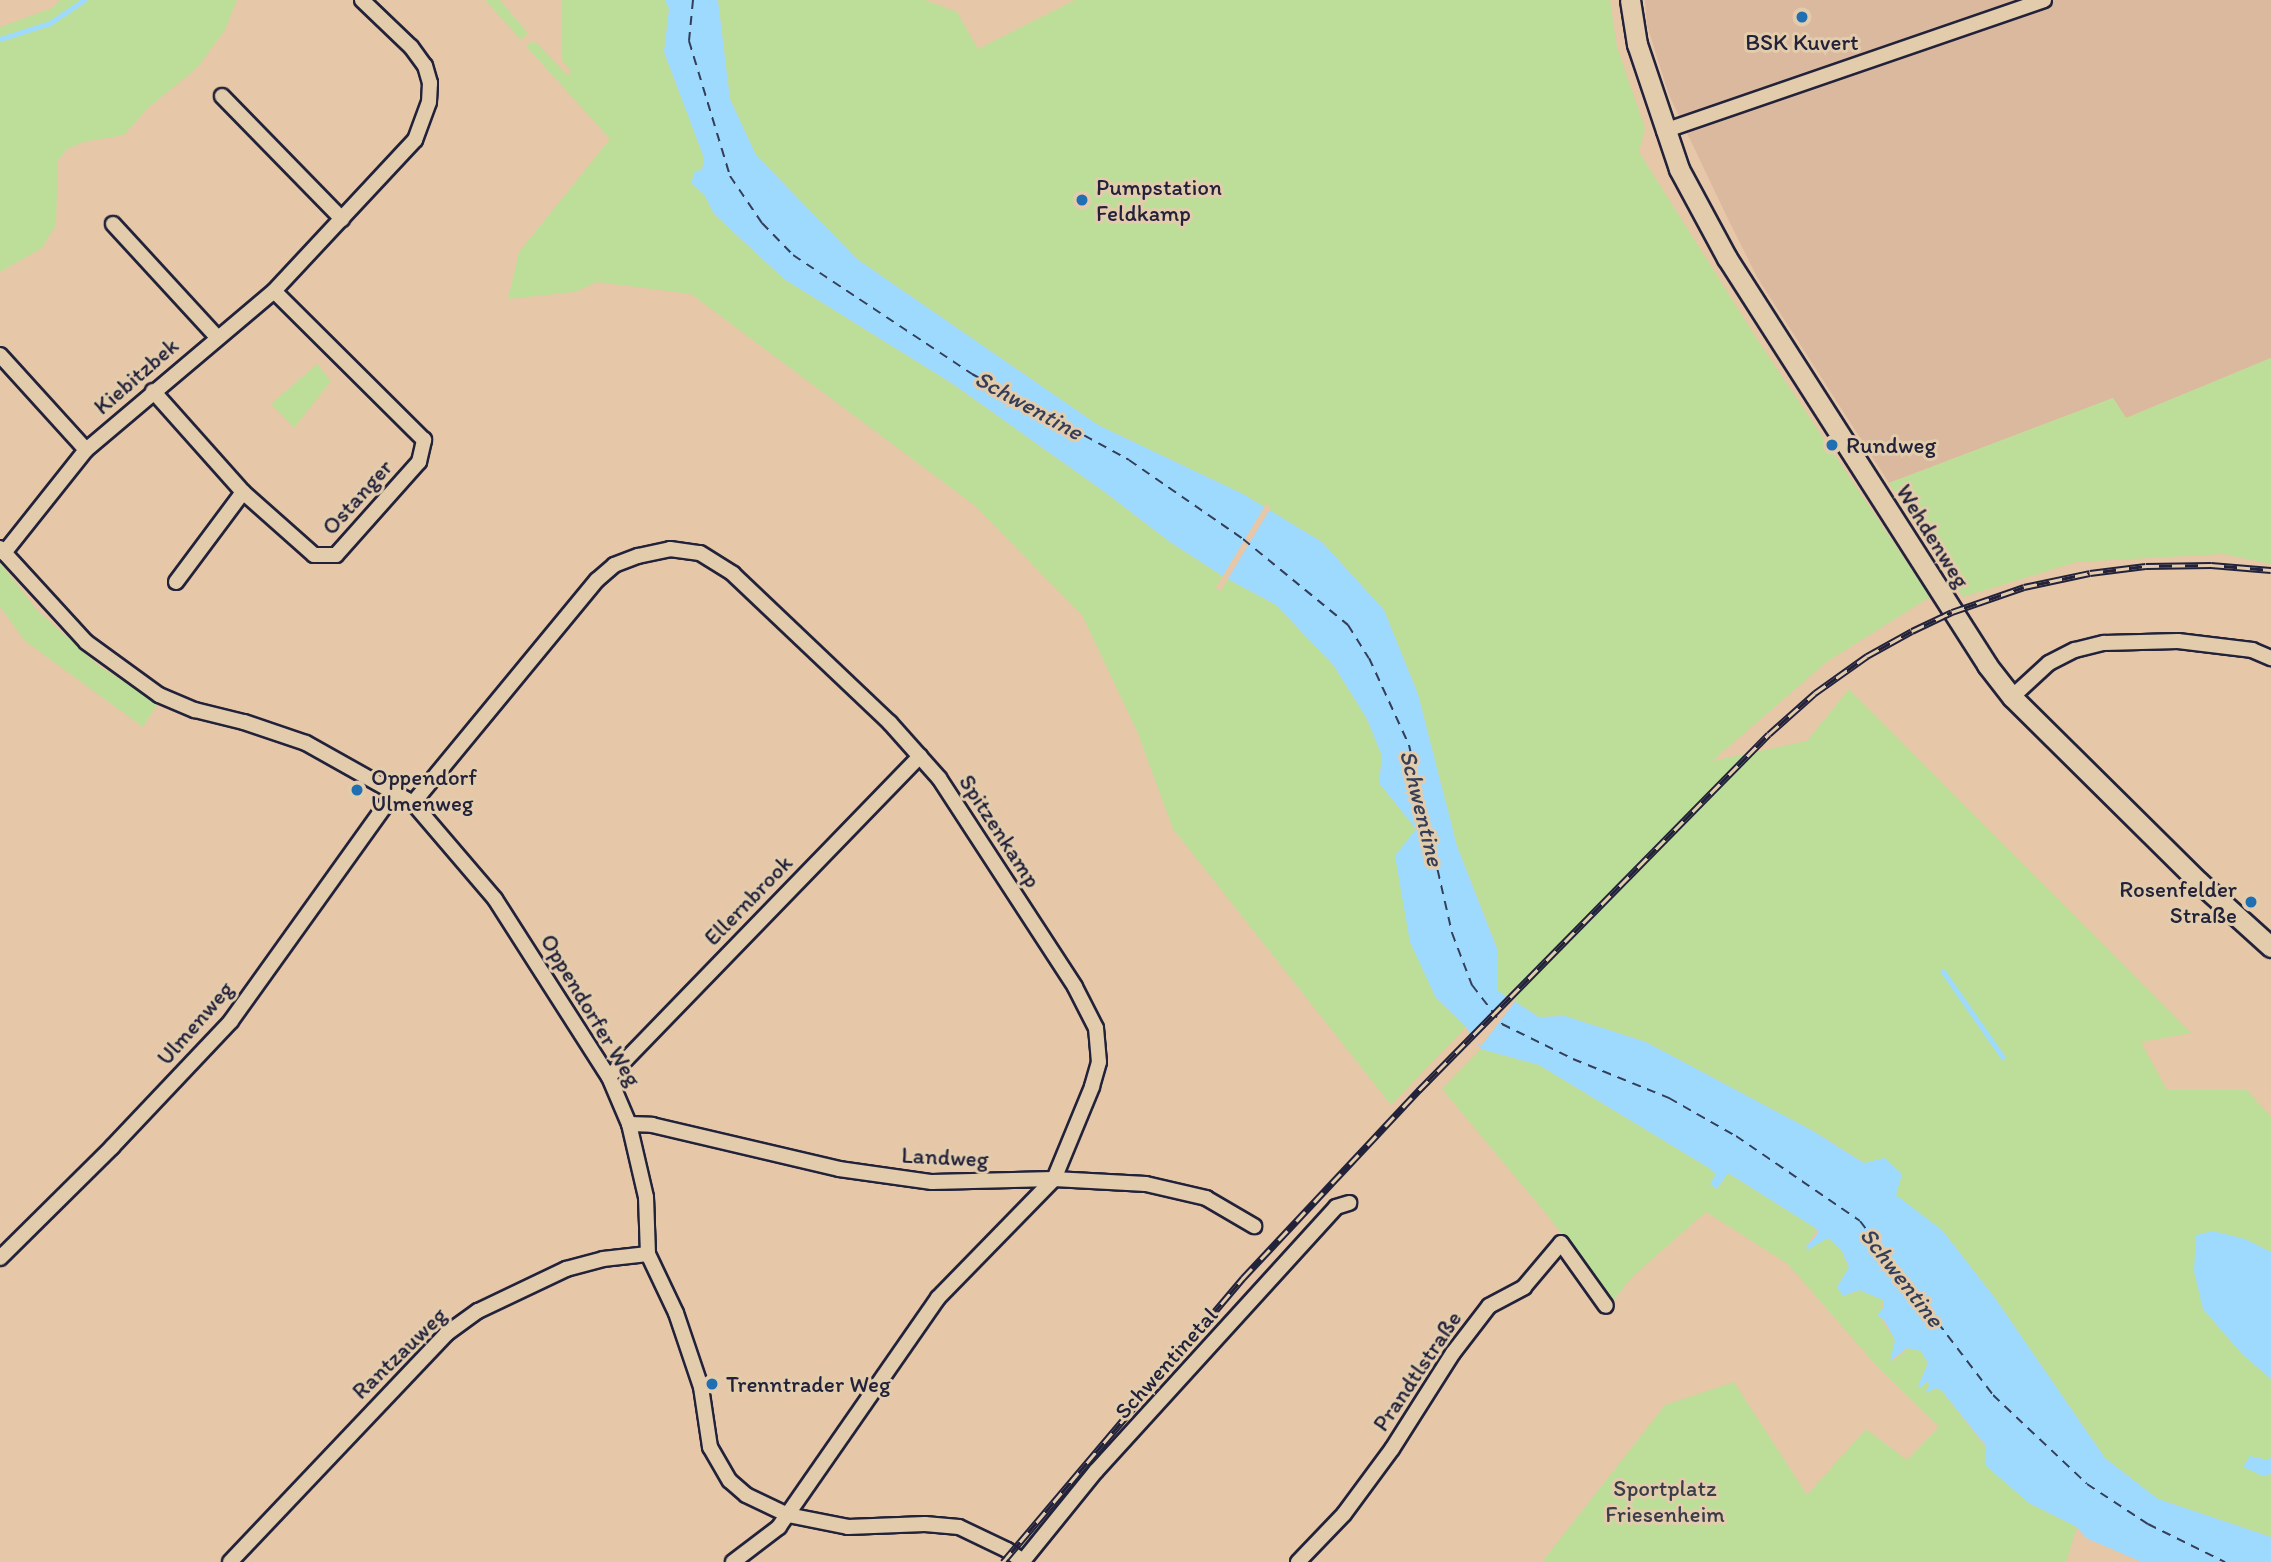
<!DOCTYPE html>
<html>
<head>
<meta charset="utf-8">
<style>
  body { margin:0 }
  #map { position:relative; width:2271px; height:1562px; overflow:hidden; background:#e6c7a8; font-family:Itim,sans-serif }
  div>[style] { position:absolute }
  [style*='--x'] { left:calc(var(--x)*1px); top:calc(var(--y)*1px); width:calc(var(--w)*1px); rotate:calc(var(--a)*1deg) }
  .built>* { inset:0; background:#dab99e }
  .green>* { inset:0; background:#bdde98 }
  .water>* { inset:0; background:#9ddafe }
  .pier>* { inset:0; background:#e6c7a8; transform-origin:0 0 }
  .stream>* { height:4.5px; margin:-2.25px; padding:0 2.25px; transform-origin:2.25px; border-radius:2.25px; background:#9ddafe }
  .ferry>* { height:2px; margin-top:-1px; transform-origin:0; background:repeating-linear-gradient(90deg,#343e58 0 9px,transparent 0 16px) }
  .roads { filter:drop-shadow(2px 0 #22223b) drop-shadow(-2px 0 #22223b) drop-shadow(0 2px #22223b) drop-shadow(0 -2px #22223b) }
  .street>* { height:14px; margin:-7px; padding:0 7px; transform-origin:7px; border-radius:7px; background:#e3ccac }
  .secondary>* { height:19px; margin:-9.5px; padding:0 9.5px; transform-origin:9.5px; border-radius:9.5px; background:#e3ccac }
  .rail>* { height:7px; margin-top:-3.5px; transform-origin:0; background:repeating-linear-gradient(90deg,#e3ccac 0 13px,#22223b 0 26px); box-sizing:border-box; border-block:2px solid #22223b }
  .dots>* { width:19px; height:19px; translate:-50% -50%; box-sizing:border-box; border:4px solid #e3ccac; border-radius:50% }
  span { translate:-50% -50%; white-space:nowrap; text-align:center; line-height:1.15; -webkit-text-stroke:6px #e3ccac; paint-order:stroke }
  .poi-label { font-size:23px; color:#22223b }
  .left { translate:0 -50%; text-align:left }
  .right { translate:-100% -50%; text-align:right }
  .street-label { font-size:23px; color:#22223b }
  .park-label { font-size:23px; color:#393e49 }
  .water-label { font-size:24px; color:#343e58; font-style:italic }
</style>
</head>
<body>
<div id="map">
  <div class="built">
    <div style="clip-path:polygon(1645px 0,2271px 0,2271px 358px,2126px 418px,2113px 398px,1889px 483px,1757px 277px,1728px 219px,1669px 95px,1647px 25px)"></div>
  </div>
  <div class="green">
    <div style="clip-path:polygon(60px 0,237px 0,225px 30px,197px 68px,148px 108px,124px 135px,84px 142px,67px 149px,58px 161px,56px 225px,42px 248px,0 272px,0 27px,52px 8px)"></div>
    <div style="clip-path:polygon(485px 0,500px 0,528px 33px,521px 40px)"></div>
    <div style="clip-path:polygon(561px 0,665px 0,669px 9px,664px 52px,704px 158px,702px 170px,691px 183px,705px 196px,714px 214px,784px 279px,953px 384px,1106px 493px,1170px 542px,1224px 577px,1276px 605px,1334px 666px,1367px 719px,1382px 756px,1379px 783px,1416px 829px,1436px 998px,1466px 1027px,1391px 1105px,1173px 829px,1137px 731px,1082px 615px,974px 505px,691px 294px,597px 282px,575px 292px,508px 299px,519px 252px,610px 139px,526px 46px,533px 41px,538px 44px,568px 76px,571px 71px,562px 60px)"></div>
    <div style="clip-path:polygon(718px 0,925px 0,957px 12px,978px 49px,1075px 0,1610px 0,1617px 47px,1645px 128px,1639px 152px,1757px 339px,1930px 597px,1828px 661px,1712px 761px,1807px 741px,1849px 689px,2191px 1033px,2141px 1042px,2167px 1090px,2247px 1090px,2271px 1117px,2271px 1252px,2245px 1239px,2212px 1231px,2196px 1236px,2203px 1309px,2242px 1354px,2271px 1379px,2271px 1457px,2263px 1476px,2271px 1474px,2271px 1537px,2158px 1499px,2105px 1458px,1995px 1298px,1942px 1230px,1895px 1195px,1865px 1163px,1813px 1131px,1646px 1042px,1565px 1016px,1539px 1017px,1498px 991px,1498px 950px,1457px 846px,1418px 694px,1384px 610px,1322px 542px,1243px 494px,1098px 425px,857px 259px,756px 155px,730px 99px)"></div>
    <div style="clip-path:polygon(2271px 358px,2271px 564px,2223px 554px,2076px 562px,1963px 597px,1889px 483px,2113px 398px,2126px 418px)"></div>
    <div style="clip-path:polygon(317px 364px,331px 381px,294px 428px,271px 404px)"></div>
    <div style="clip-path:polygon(0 563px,37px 610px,99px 666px,158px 703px,143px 727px,25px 641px,0 607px)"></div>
    <div style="clip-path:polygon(1481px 1049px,1539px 1065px,1709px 1168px,1716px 1174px,1717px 1189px,1728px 1173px,1817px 1229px,1806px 1247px,1828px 1237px,1842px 1251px,1849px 1268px,1837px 1287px,1844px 1296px,1859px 1290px,1883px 1300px,1881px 1319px,1895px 1340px,1892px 1362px,1908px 1348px,1921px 1351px,1928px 1363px,1919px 1383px,1930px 1384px,1926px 1392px,1936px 1388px,1942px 1391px,2029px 1503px,2077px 1527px,2066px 1562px,1542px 1562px,1665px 1405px,1734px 1382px,1807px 1495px,1866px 1429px,1907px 1460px,1939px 1427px,1874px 1363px,1788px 1264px,1706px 1212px,1633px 1276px,1613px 1301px,1548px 1216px,1442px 1089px)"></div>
  </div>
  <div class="water">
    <div style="clip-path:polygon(665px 0,718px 0,730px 99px,756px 155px,857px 259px,1098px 425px,1243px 494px,1322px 542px,1384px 610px,1418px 694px,1457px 846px,1498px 951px,1498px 991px,1539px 1017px,1565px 1016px,1646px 1042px,1813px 1131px,1864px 1163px,1885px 1158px,1902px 1174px,1896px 1195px,1942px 1230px,1995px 1298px,2105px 1458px,2158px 1499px,2271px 1537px,2271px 1562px,2142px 1562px,2086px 1538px,2077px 1527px,2029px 1503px,1985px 1465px,1986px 1446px,1942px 1391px,1936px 1388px,1925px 1393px,1930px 1384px,1926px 1382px,1920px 1388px,1918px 1386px,1928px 1363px,1921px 1351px,1907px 1348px,1890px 1361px,1895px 1340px,1884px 1320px,1877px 1315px,1883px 1308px,1883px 1300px,1859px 1290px,1843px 1296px,1837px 1287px,1849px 1267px,1842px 1251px,1828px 1238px,1807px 1250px,1806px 1247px,1817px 1234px,1817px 1229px,1728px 1173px,1717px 1189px,1710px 1184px,1716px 1174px,1709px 1168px,1539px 1065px,1481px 1049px,1466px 1027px,1436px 998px,1410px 942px,1395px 856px,1416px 829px,1379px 783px,1382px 756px,1367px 719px,1334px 666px,1276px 605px,1224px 577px,1170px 542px,1106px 493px,953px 384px,784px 279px,714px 214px,705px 196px,691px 183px,695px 171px,702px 170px,704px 158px,664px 52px,669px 9px)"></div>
    <div style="clip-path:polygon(2213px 1231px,2245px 1239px,2271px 1252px,2271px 1379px,2242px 1354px,2203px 1309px,2194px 1271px,2196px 1235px)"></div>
    <div style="clip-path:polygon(2250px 1456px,2268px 1460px,2271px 1457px,2271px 1474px,2263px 1476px,2243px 1467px)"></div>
  </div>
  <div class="pier">
    <div style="left:1266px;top:504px;width:6px;height:98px;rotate:31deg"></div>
    <div style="left:1508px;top:994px;width:10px;height:58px;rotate:37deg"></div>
  </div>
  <div class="stream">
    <div style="--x:0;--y:39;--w:52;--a:-17.7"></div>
    <div style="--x:50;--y:23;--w:41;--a:-34.1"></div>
    <div style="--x:1943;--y:971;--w:105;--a:55.1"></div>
  </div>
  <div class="ferry">
    <div style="--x:693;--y:0;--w:41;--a:95.6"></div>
    <div style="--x:689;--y:41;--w:141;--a:73.1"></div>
    <div style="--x:730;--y:176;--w:57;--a:55.8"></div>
    <div style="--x:762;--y:223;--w:45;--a:45.9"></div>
    <div style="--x:793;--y:255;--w:215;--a:33.6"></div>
    <div style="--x:972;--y:374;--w:179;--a:28.7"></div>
    <div style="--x:1129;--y:460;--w:139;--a:34.7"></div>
    <div style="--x:1243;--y:539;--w:136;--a:39.3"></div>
    <div style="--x:1348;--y:625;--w:39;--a:58"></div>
    <div style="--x:1369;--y:658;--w:96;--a:65.3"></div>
    <div style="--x:1409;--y:745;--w:193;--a:77.1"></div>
    <div style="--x:1452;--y:933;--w:56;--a:69"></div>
    <div style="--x:1472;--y:985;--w:49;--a:52.4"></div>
    <div style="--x:1502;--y:1024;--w:79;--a:26.2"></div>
    <div style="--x:1573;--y:1059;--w:104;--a:22.1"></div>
    <div style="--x:1669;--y:1098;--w:77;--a:29.6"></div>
    <div style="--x:1736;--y:1136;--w:150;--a:34.4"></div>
    <div style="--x:1860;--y:1221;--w:219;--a:52.6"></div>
    <div style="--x:1993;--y:1395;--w:129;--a:43.4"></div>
    <div style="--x:2087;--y:1484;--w:73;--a:33.3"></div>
    <div style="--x:2148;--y:1524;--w:86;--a:26.3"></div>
  </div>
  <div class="roads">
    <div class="street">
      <div style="--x:222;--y:96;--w:172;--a:45.7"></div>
      <div style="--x:1664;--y:131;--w:402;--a:-19"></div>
      <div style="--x:113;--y:224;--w:154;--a:47.4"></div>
      <div style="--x:0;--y:355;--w:128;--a:47.8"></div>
      <div style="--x:153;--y:391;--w:135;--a:48.3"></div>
      <div style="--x:243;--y:492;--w:95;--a:41.6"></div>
      <div style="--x:314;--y:555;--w:22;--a:0"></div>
      <div style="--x:336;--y:555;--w:125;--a:-48.3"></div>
      <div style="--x:419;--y:462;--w:23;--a:-77"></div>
      <div style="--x:424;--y:440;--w:211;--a:-135.2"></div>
      <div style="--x:0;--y:548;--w:127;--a:47.5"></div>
      <div style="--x:86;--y:642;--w:90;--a:36"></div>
      <div style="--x:159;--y:695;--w:39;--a:23"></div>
      <div style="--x:195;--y:710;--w:50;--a:13.8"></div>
      <div style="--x:244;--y:722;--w:65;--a:18.7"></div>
      <div style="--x:306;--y:743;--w:123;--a:29.3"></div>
      <div style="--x:413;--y:803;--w:126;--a:49.5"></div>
      <div style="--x:495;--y:899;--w:211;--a:57.4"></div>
      <div style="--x:609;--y:1077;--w:51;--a:66.9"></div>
      <div style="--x:629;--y:1124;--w:75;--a:76.9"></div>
      <div style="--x:646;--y:1197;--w:57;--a:88"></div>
      <div style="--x:648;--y:1254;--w:65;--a:64.6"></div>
      <div style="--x:676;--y:1313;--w:78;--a:71.3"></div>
      <div style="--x:701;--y:1387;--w:61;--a:81.5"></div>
      <div style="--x:710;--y:1447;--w:39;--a:60"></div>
      <div style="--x:730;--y:1481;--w:21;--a:41"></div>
      <div style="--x:746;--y:1495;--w:47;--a:25.5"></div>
      <div style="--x:788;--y:1515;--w:61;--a:11.3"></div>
      <div style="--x:848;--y:1527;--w:77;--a:-2.2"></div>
      <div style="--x:925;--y:1524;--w:34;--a:5"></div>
      <div style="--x:959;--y:1527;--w:53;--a:25.6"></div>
      <div style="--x:1007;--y:1550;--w:21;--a:35"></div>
      <div style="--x:4;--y:553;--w:132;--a:-51.5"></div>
      <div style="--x:86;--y:450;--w:246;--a:-40.2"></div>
      <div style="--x:274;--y:291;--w:207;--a:-47"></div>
      <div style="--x:415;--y:140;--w:40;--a:-69.8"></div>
      <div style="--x:429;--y:102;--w:19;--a:-87"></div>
      <div style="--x:430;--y:83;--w:18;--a:-106"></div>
      <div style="--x:425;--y:66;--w:24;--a:-126"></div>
      <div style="--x:411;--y:47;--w:68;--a:-136.2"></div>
      <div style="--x:176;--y:582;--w:112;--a:-53.3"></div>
      <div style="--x:2012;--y:697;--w:50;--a:-42.6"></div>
      <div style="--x:2049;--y:663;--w:29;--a:-27"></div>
      <div style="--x:2075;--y:650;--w:30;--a:-14"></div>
      <div style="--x:2104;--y:643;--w:74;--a:-1.5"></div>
      <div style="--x:2178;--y:641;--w:75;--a:6.9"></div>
      <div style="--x:2252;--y:650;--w:21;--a:23"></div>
      <div style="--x:413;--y:803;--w:289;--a:-50.5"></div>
      <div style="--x:597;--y:580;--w:23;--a:-41"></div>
      <div style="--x:614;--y:565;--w:26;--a:-21"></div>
      <div style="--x:638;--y:556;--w:33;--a:-12"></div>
      <div style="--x:670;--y:549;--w:30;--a:8"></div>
      <div style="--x:700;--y:553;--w:39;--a:32"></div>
      <div style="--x:733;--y:574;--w:216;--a:43.5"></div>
      <div style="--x:890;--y:723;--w:74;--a:48.3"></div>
      <div style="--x:939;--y:778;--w:249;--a:56.9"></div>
      <div style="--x:1075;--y:987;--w:46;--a:62.9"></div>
      <div style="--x:1096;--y:1028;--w:34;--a:85"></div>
      <div style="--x:1099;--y:1062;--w:26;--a:106"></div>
      <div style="--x:1092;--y:1087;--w:100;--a:112.4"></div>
      <div style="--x:1054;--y:1179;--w:166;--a:134.3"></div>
      <div style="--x:938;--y:1298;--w:279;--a:124.8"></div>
      <div style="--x:779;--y:1527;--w:58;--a:142.7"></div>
      <div style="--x:609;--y:1077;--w:447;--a:-45.9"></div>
      <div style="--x:629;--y:1124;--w:23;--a:2"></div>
      <div style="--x:652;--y:1125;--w:192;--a:13.2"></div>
      <div style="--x:839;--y:1169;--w:94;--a:8"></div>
      <div style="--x:932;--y:1182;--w:122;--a:-1.4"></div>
      <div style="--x:1054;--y:1179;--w:92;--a:3.1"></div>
      <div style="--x:1146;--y:1184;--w:62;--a:13.1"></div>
      <div style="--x:1206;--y:1198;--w:56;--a:30.3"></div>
      <div style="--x:0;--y:1258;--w:158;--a:-44.7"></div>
      <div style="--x:112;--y:1147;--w:173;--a:-46.6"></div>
      <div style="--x:231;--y:1021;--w:280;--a:-54.4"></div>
      <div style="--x:1023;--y:1561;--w:116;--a:-51"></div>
      <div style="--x:1096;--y:1471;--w:357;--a:-47.7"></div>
      <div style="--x:1336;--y:1207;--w:14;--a:-17"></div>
      <div style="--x:230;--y:1562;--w:314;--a:-46.5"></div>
      <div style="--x:446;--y:1334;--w:39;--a:-36"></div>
      <div style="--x:478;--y:1311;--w:98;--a:-25.5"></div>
      <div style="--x:566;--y:1269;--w:38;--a:-15"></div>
      <div style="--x:603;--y:1259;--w:45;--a:-6.3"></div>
      <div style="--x:1298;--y:1562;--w:66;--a:-46.2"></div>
      <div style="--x:1344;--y:1514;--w:81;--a:-53.6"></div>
      <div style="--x:1392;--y:1449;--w:114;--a:-57.6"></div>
      <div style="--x:1453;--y:1353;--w:59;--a:-52.5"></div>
      <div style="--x:1489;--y:1306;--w:40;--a:-28"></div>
      <div style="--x:1524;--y:1287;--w:57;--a:-49.9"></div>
      <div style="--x:1561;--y:1243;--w:77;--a:54.5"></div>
    </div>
    <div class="secondary">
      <div style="--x:1630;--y:0;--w:45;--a:81"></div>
      <div style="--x:1637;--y:44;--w:132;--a:71.4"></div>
      <div style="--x:1679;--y:169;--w:101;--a:61.7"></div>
      <div style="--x:1727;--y:258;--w:483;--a:57.4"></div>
      <div style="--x:1987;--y:665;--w:41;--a:52"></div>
      <div style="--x:2012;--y:697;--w:263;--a:44.7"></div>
      <div style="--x:2199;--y:882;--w:97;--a:42.1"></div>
    </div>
  </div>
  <div class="rail">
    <div style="--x:1003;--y:1562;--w:372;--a:-49.8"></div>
    <div style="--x:1243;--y:1278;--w:258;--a:-46.9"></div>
    <div style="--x:1419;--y:1090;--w:499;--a:-45.5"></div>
    <div style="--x:1769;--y:734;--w:62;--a:-41.7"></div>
    <div style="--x:1815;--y:693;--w:64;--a:-35.4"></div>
    <div style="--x:1867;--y:656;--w:51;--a:-29.1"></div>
    <div style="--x:1912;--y:631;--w:44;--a:-25.4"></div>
    <div style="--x:1952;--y:612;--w:76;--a:-19.1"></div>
    <div style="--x:2024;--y:587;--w:67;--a:-12"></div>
    <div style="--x:2090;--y:573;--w:56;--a:-7.1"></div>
    <div style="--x:2146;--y:566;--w:65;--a:-0.9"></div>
    <div style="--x:2211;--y:565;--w:60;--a:4.8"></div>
  </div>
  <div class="dots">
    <div style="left:1802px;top:17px;background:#1f6fb2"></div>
    <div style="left:1082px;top:200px;background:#1f6fb2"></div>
    <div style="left:1832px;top:445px;background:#1f6fb2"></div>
    <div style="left:357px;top:790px;background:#1f6fb2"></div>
    <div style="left:2251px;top:902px;background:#1f6fb2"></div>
    <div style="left:712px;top:1384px;background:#1f6fb2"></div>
  </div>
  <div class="poi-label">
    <span style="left:1802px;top:42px">BSK Kuvert</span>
    <span class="left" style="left:1096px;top:200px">Pumpstation<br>Feldkamp</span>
    <span class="left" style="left:1846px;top:445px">Rundweg</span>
    <span class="left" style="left:371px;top:790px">Oppendorf<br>Ulmenweg</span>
    <span class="right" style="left:2237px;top:902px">Rosenfelder<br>Straße</span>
    <span class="left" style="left:726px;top:1384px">Trenntrader Weg</span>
  </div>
  <div class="street-label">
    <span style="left:136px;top:376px;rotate:-41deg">Kiebitzbek</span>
    <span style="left:357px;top:497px;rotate:-48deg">Ostanger</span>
    <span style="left:1933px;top:536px;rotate:58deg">Wehdenweg</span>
    <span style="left:1000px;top:831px;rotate:57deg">Spitzenkamp</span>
    <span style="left:748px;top:900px;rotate:-46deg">Ellernbrook</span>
    <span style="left:591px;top:1010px;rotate:59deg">Oppendorfer Weg</span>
    <span style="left:195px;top:1023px;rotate:-49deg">Ulmenweg</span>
    <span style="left:945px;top:1157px;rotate:3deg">Landweg</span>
    <span style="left:399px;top:1353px;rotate:-44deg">Rantzauweg</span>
    <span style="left:1166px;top:1363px;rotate:-48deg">Schwentinetal</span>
    <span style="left:1417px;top:1371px;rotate:-56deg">Prandtlstraße</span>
  </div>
  <div class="park-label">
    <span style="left:1665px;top:1501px">Sportplatz<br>Friesenheim</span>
  </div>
  <div class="water-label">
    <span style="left:1029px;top:405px;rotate:29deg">Schwentine</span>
    <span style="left:1422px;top:808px;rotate:76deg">Schwentine</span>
    <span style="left:1902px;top:1277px;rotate:52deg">Schwentine</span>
  </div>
</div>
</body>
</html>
